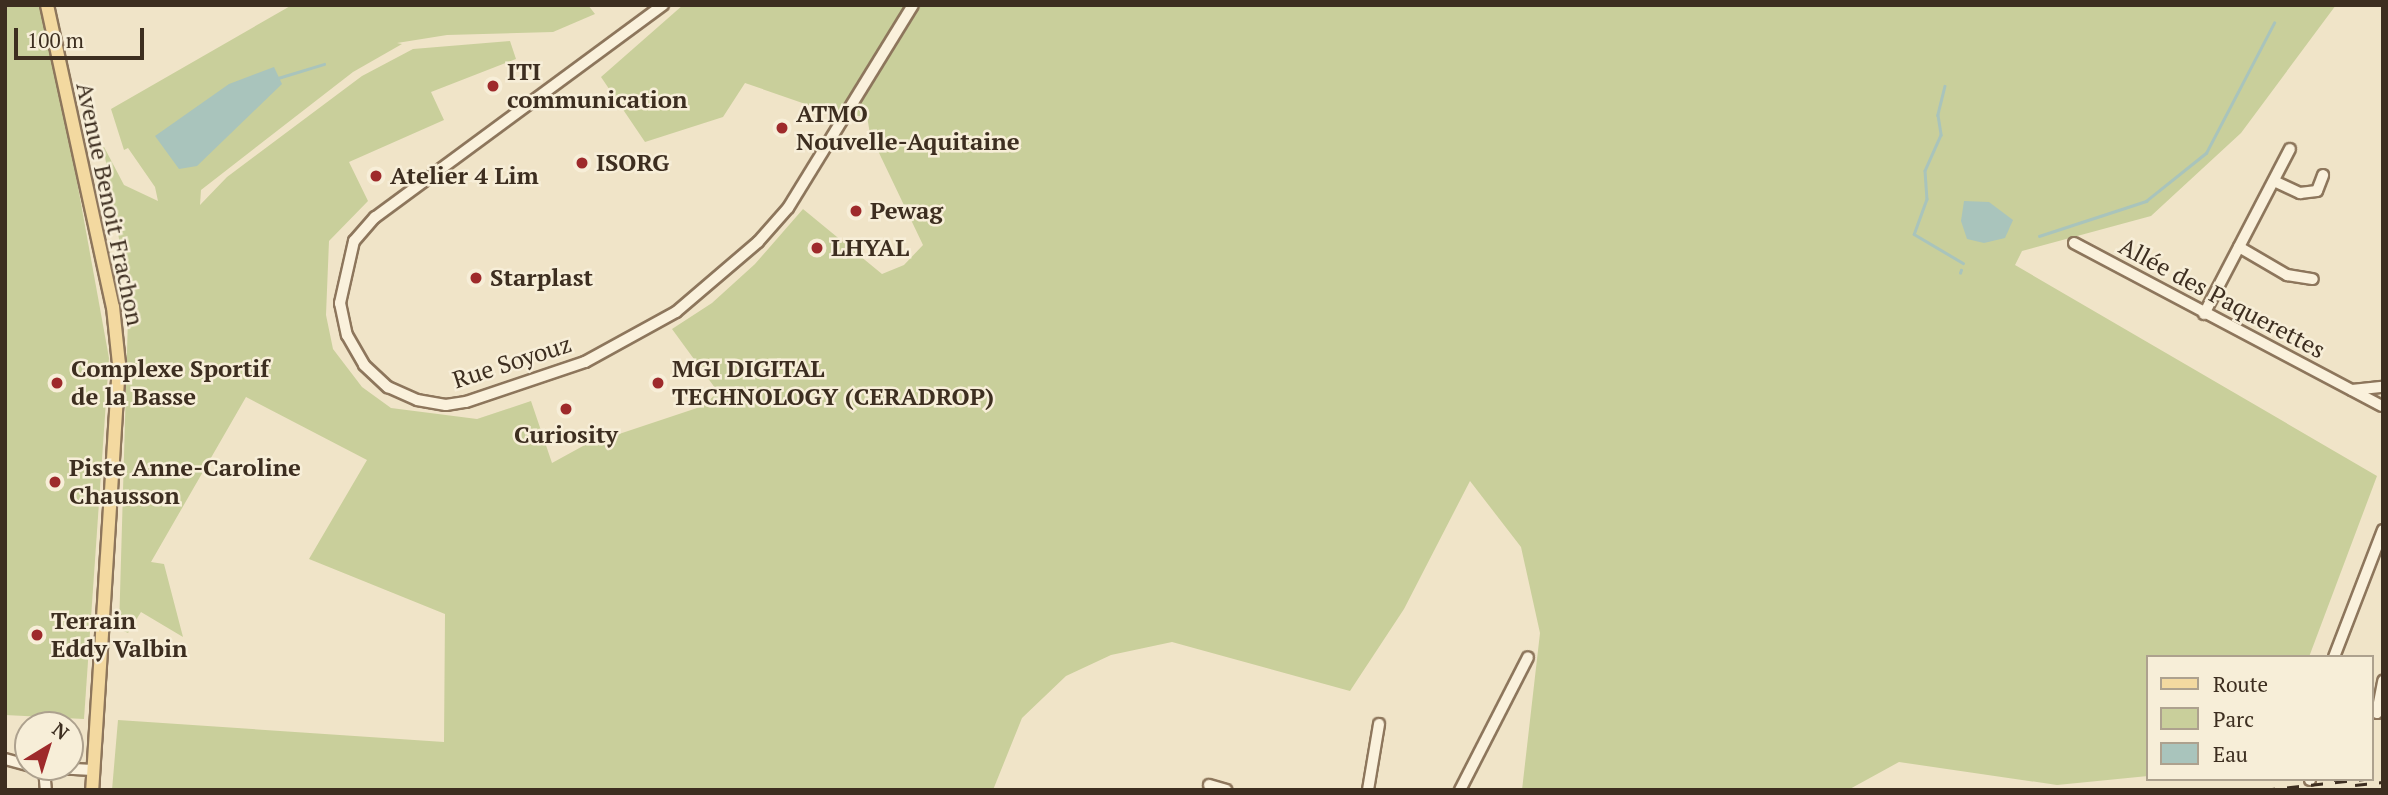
<!DOCTYPE html>
<html>
<head>
<meta charset="utf-8">
<style>
  body { margin:0 }
  #map { position:relative; width:2388px; height:795px; overflow:hidden; background:#f0e4c8; font-family:"PT Serif",serif }
  div>[style] { position:absolute }
  [style*='--x'] { left:calc(var(--x)*1px); top:calc(var(--y)*1px); width:calc(var(--w)*1px); rotate:calc(var(--a)*1deg) }
  .green>* { inset:0; background:#c9cf9b }
  .water>* { inset:0; background:#a9c4bc }
  .stream>* { height:2.5px; margin:-1.25px; padding:0 1.25px; transform-origin:1.25px; border-radius:1.25px; background:#a9c4bc }
  .roads { filter:drop-shadow(2px 0 #8d765c) drop-shadow(-2px 0 #8d765c) drop-shadow(0 2px #8d765c) drop-shadow(0 -2px #8d765c) }
  .minor>* { height:10px; margin:-5px; padding:0 5px; transform-origin:5px; border-radius:5px; background:#faf1dc }
  .major>* { height:12px; margin:-6px; padding:0 6px; transform-origin:6px; border-radius:6px; background:#f3d9a0 }
  .rail>* { height:2.5px; margin-top:-1.25px; transform-origin:0; background:repeating-linear-gradient(90deg,#3d2e20 0 12px,transparent 0 24px) }
  .dots>* { width:19px; height:19px; translate:-50% -50%; box-sizing:border-box; border:4px solid #f7eed8; border-radius:50% }
  span { translate:-50% -50%; white-space:nowrap; text-align:center; line-height:1.15; -webkit-text-stroke:5px #f7eed8; paint-order:stroke }
  .poi-label { font-size:24px; color:#3d2e20; font-weight:700 }
  .left { translate:0 -50%; text-align:left }
  .street-label { font-size:24px; color:#3d2e20 }
  .frame { position:absolute; inset:0; border:7px solid #3d2e20; pointer-events:none }
  .legend { position:absolute; left:2146px; top:655px; width:228px; height:126px; box-sizing:border-box; background:#f7eed8; border:2px solid #ada18e; margin:0; padding:9px 12px; list-style:none; font-size:21px; color:#3d2e20 }
  .legend li { display:flex; align-items:center; gap:14px; height:35px }
  .legend b { width:35px; border:2px solid #ada18e }
  .north { position:absolute; left:14px; top:711px; width:70px; height:70px; box-sizing:border-box; background:#f7eed8; border:2px solid #ada18e; border-radius:50%; rotate:38deg; font-size:19px; font-weight:700; line-height:28px; text-align:center; color:#3d2e20 }
  .north::after { content:''; display:block; margin:auto; width:24px; height:32px; background:#9e2a2b; clip-path:polygon(50% 0,100% 100%,50% 72%,0 100%) }
  .scale { position:absolute; left:14px; top:28px; width:130px; height:32px; box-sizing:border-box; border:4px solid #3d2e20; border-top:0; padding-left:9px; font-size:21px; line-height:24px; white-space:nowrap; color:#3d2e20; -webkit-text-stroke:5px #f7eed8; paint-order:stroke }
</style>
</head>
<body>
<div id="map">
  <div class="green">
    <div style="clip-path:polygon(5px 5px,40px 5px,64px 110px,109px 358px,84px 719px,5px 715px)"></div>
    <div style="clip-path:polygon(292px 5px,588px 5px,595px 14px,553px 32px,447px 35px,397px 43px,402px 44px,353px 72px,201px 190px,200px 205px,227px 177px,362px 76px,413px 49px,510px 41px,516px 59px,431px 92px,444px 120px,349px 162px,368px 201px,329px 241px,326px 315px,333px 349px,362px 387px,391px 408px,477px 419px,531px 401px,552px 463px,583px 446px,703px 406px,718px 392px,672px 329px,712px 303px,755px 264px,803px 209px,882px 274px,904px 265px,923px 245px,870px 134px,867px 116px,840px 116px,745px 83px,723px 117px,645px 142px,601px 77px,683px 5px,2336px 5px,2241px 133px,2151px 216px,2022px 251px,2015px 265px,2377px 476px,2309px 657px,2148px 657px,2148px 776px,2057px 785px,1899px 762px,1848px 790px,1522px 790px,1540px 633px,1521px 547px,1470px 481px,1404px 609px,1350px 691px,1172px 642px,1111px 655px,1066px 676px,1022px 718px,993px 790px,112px 790px,118px 720px,444px 742px,445px 614px,309px 559px,367px 460px,246px 397px,151px 562px,164px 564px,183px 637px,141px 612px,128px 633px,119px 629px,128px 317px,132px 315px,103px 145px,124px 185px,158px 201px,155px 187px,128px 148px,124px 150px,111px 109px)"></div>
  </div>
  <div class="water">
    <div style="clip-path:polygon(274px 67px,282px 84px,197px 166px,179px 169px,155px 136px,229px 84px)"></div>
    <div style="clip-path:polygon(1964px 201px,1989px 202px,2013px 220px,2005px 238px,1984px 243px,1967px 239px,1961px 221px)"></div>
  </div>
  <div class="stream">
    <div style="--x:278;--y:78;--w:48;--a:-16.9"></div>
    <div style="--x:1945;--y:86;--w:30;--a:104"></div>
    <div style="--x:1938;--y:115;--w:20;--a:81"></div>
    <div style="--x:1941;--y:135;--w:39;--a:114"></div>
    <div style="--x:1925;--y:171;--w:28;--a:86"></div>
    <div style="--x:1927;--y:199;--w:37;--a:110"></div>
    <div style="--x:1914;--y:234;--w:57;--a:30.6"></div>
    <div style="--x:2039;--y:236;--w:113;--a:-18.1"></div>
    <div style="--x:2146;--y:201;--w:77;--a:-38.7"></div>
    <div style="--x:2206;--y:153;--w:147;--a:-62.4"></div>
    <div style="--x:1960;--y:273;--w:3;--a:-72"></div>
  </div>
  <div class="roads">
    <div class="minor">
      <div style="--x:663;--y:5;--w:358;--a:143.6"></div>
      <div style="--x:375;--y:217;--w:32;--a:131"></div>
      <div style="--x:354;--y:241;--w:64;--a:102.7"></div>
      <div style="--x:340;--y:303;--w:33;--a:78"></div>
      <div style="--x:347;--y:335;--w:34;--a:60"></div>
      <div style="--x:364;--y:365;--w:33;--a:43"></div>
      <div style="--x:388;--y:387;--w:32;--a:24"></div>
      <div style="--x:417;--y:400;--w:29;--a:10"></div>
      <div style="--x:446;--y:405;--w:20;--a:-9"></div>
      <div style="--x:466;--y:402;--w:126;--a:-18.6"></div>
      <div style="--x:585;--y:362;--w:104;--a:-28.8"></div>
      <div style="--x:676;--y:312;--w:108;--a:-40.5"></div>
      <div style="--x:758;--y:242;--w:45;--a:-48.6"></div>
      <div style="--x:788;--y:208;--w:238;--a:-58.4"></div>
      <div style="--x:2274;--y:181;--w:29;--a:25"></div>
      <div style="--x:2300;--y:193;--w:17;--a:-7"></div>
      <div style="--x:2317;--y:191;--w:17;--a:-69"></div>
      <div style="--x:2074;--y:243;--w:348;--a:27.9"></div>
      <div style="--x:2239;--y:247;--w:56;--a:30.3"></div>
      <div style="--x:2287;--y:275;--w:26;--a:9"></div>
      <div style="--x:2204;--y:314;--w:186;--a:-62.5"></div>
      <div style="--x:2352;--y:390;--w:31;--a:-6"></div>
      <div style="--x:2334;--y:657;--w:136;--a:-68.9"></div>
      <div style="--x:2377;--y:713;--w:33;--a:-79"></div>
      <div style="--x:5;--y:759;--w:24;--a:15"></div>
      <div style="--x:35;--y:767;--w:58;--a:3"></div>
      <div style="--x:44;--y:769;--w:21;--a:85"></div>
      <div style="--x:2310;--y:779;--w:1;--a:90"></div>
      <div style="--x:1209;--y:785;--w:18;--a:16"></div>
      <div style="--x:1368;--y:790;--w:67;--a:-80.5"></div>
      <div style="--x:1460;--y:790;--w:149;--a:-62.9"></div>
    </div>
    <div class="major">
      <div style="--x:47;--y:5;--w:309;--a:77.7"></div>
      <div style="--x:113;--y:307;--w:57;--a:84"></div>
      <div style="--x:119;--y:364;--w:427;--a:93.6"></div>
    </div>
  </div>
  <div class="rail">
    <div style="--x:2355;--y:785;--w:28;--a:-6"></div>
    <div style="--x:2263;--y:790;--w:102;--a:-6.2"></div>
  </div>
  <div class="dots">
    <div style="left:493px;top:86px;background:#9e2a2b"></div>
    <div style="left:782px;top:128px;background:#9e2a2b"></div>
    <div style="left:582px;top:163px;background:#9e2a2b"></div>
    <div style="left:376px;top:176px;background:#9e2a2b"></div>
    <div style="left:856px;top:211px;background:#9e2a2b"></div>
    <div style="left:817px;top:248px;background:#9e2a2b"></div>
    <div style="left:476px;top:278px;background:#9e2a2b"></div>
    <div style="left:57px;top:383px;background:#9e2a2b"></div>
    <div style="left:658px;top:383px;background:#9e2a2b"></div>
    <div style="left:566px;top:409px;background:#9e2a2b"></div>
    <div style="left:55px;top:482px;background:#9e2a2b"></div>
    <div style="left:37px;top:635px;background:#9e2a2b"></div>
  </div>
  <div class="poi-label">
    <span class="left" style="left:507px;top:86px">ITI<br>communication</span>
    <span class="left" style="left:796px;top:128px">ATMO<br>Nouvelle-Aquitaine</span>
    <span class="left" style="left:596px;top:163px">ISORG</span>
    <span class="left" style="left:390px;top:176px">Atelier 4 Lim</span>
    <span class="left" style="left:870px;top:211px">Pewag</span>
    <span class="left" style="left:831px;top:248px">LHYAL</span>
    <span class="left" style="left:490px;top:278px">Starplast</span>
    <span class="left" style="left:71px;top:383px">Complexe Sportif<br>de la Basse</span>
    <span class="left" style="left:672px;top:383px">MGI DIGITAL<br>TECHNOLOGY (CERADROP)</span>
    <span style="left:566px;top:435px">Curiosity</span>
    <span class="left" style="left:69px;top:482px">Piste Anne-Caroline<br>Chausson</span>
    <span class="left" style="left:51px;top:635px">Terrain<br>Eddy Valbin</span>
  </div>
  <div class="street-label">
    <span style="left:110px;top:204px;rotate:78deg">Avenue Benoit Frachon</span>
    <span style="left:2222px;top:298px;rotate:28deg">Allée des Paquerettes</span>
    <span style="left:512px;top:362px;rotate:-18deg">Rue Soyouz</span>
  </div>
  <div class="frame"></div>
  <ul class="legend">
  <li><b style="height:9px;background:#f3d9a0"></b>Route</li>
  <li><b style="height:19px;background:#c9cf9b"></b>Parc</li>
  <li><b style="height:19px;background:#a9c4bc"></b>Eau</li>
  </ul>
  <div class="north">N</div>
  <div class="scale">100 m</div>
</div>
</body>
</html>
